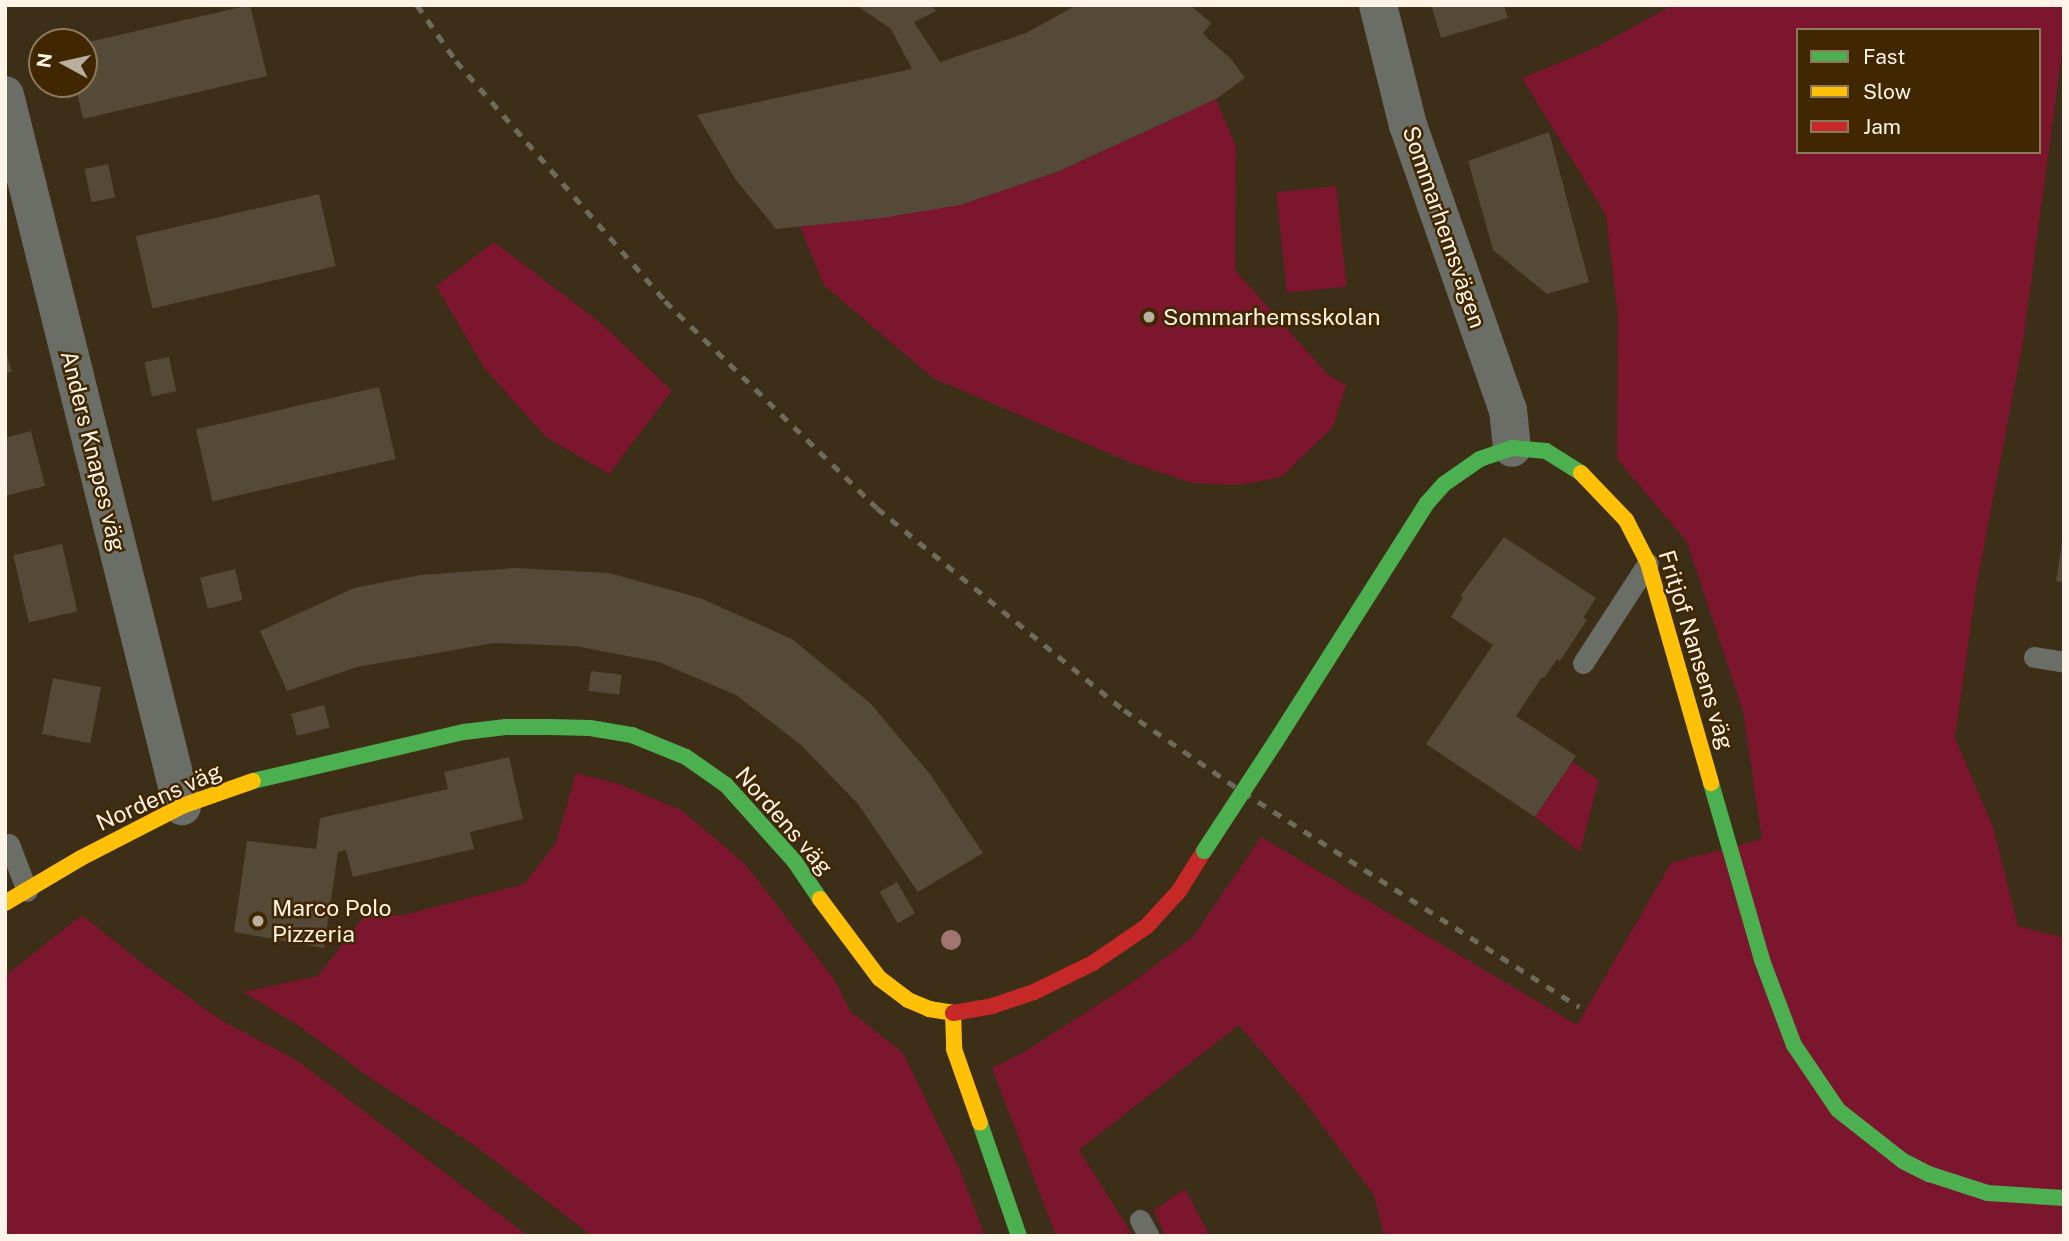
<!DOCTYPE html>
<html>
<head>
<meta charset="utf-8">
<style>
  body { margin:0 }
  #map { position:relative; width:2069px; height:1241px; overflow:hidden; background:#3d2e17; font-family:"Public Sans",sans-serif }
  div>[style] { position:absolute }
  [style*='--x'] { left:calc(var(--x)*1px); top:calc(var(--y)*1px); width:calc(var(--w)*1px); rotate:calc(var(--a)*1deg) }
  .green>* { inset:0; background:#7c162e; transform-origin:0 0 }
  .building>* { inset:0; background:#554937; transform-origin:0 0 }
  .lane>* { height:21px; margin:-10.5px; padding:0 10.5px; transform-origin:10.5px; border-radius:10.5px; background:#6b6e66 }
  .street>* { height:38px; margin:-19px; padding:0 19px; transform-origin:19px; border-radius:19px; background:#6b6e66 }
  .fast>* { height:16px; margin:-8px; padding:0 8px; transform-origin:8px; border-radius:8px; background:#4caf50 }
  .slow>* { height:16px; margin:-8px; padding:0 8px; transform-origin:8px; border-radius:8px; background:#ffc107 }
  .jam>* { height:16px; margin:-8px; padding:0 8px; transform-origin:8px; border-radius:8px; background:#c62828 }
  .rail>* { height:5px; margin-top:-2.5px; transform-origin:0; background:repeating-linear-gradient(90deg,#6e6a5c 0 9px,transparent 0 18px) }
  .fast-bridge>* { height:16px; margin:-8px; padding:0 8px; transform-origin:8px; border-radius:8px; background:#4caf50 }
  .trees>* { width:20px; height:20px; margin:-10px; border-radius:50%; background:#9f766f }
  .dots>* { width:19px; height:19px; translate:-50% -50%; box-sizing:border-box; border:4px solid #412700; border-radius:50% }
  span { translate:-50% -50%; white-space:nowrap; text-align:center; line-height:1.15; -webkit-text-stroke:5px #412700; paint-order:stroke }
  .street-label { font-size:23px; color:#fdf3e7 }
  .poi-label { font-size:23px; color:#fdf3e7 }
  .left { translate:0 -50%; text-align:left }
  .frame { position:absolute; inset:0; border:7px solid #fdf3e7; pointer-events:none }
  .legend { position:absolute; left:1796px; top:28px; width:245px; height:126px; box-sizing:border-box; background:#412700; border:2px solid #8c795c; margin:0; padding:9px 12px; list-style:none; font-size:21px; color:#fdf3e7 }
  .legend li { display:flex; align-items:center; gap:14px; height:35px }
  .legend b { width:35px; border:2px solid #8c795c }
  .north { position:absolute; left:28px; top:28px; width:70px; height:70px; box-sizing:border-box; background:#412700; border:2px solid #8c795c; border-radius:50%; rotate:278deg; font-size:19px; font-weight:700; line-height:28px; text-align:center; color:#fdf3e7 }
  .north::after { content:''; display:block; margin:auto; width:24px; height:32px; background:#baae9e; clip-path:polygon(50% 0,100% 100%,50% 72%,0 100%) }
</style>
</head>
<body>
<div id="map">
  <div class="green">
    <div style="clip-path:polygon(evenodd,1673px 5px,2064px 5px,2064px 37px,2023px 342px,1977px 583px,1955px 738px,1993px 827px,2018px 926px,2064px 938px,2064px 1236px,1384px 1236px,1374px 1195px,1302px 1098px,1239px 1025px,1079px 1150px,1133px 1236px,1056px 1236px,992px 1068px,1026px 1051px,1130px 984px,1193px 937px,1261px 837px,1577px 1025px,1671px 863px,1762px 839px,1743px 711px,1687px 542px,1617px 459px,1618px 316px,1606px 215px,1522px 78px,1593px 49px,1673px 5px,1798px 30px,2039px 30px,2039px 152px,1798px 152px,1798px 30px)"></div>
    <div style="clip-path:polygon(1216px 99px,1236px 147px,1235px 270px,1329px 376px,1346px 385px,1333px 427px,1281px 477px,1238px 485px,1192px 483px,1132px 463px,933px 378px,824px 285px,800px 227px,960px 205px,1058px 172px)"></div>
    <div style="left:1336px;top:186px;width:101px;height:60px;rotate:84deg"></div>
    <div style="clip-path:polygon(494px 242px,602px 324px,672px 391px,609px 474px,546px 437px,485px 369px,436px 286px)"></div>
    <div style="clip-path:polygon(1572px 762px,1599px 780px,1580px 852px,1535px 817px)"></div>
    <div style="clip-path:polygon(576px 773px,619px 784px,681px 810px,745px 864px,834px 979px,850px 1011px,903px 1053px,959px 1168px,985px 1236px,592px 1236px,477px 1147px,372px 1079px,296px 1024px,243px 992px,318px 976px,364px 916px,404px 915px,524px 884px,556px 843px)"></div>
    <div style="clip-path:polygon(82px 915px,143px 964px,219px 1019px,298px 1061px,528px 1236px,10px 1236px,5px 1224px,5px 976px)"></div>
    <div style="clip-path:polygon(1185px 1189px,1210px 1236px,1165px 1236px,1154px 1210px)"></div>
  </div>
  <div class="building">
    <div style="clip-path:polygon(250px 5px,267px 76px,83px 119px,75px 84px,84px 84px,84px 43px)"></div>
    <div style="clip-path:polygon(856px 5px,931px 5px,936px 11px,914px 22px,940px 62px,1026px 33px,1077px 5px,1190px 5px,1211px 23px,1203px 34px,1231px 59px,1245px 78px,1216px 99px,1057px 172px,960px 205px,882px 218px,776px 229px,736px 180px,697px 115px,912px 69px,891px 29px)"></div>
    <div style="clip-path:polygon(1431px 5px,1504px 5px,1508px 18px,1441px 38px)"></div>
    <div style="clip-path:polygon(1549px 132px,1589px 282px,1547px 294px,1493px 250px,1468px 161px)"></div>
    <div style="left:108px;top:164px;width:34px;height:24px;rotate:78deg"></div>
    <div style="left:319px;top:194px;width:74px;height:188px;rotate:77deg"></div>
    <div style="clip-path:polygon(5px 349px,12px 372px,5px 373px)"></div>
    <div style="left:169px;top:357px;width:35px;height:25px;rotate:78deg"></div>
    <div style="left:379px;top:387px;width:74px;height:188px;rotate:77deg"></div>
    <div style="clip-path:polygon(31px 431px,45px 486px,5px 496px,5px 438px)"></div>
    <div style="clip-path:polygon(1504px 537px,1596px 598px,1583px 618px,1587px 620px,1560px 661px,1557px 659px,1544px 678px,1542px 677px,1516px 716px,1576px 756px,1535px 817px,1426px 744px,1493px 645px,1451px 617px,1463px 598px,1460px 596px)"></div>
    <div style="clip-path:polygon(2062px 543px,2064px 543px,2064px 583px,2056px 581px)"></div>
    <div style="left:62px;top:544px;width:69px;height:50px;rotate:77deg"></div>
    <div style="clip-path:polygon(516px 568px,609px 573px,700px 598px,792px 639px,870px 703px,930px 774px,983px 853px,918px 892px,858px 804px,800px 744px,736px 695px,659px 662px,575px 646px,494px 643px,357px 667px,287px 691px,260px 631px,354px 588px,420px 575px)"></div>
    <div style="left:235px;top:569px;width:32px;height:36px;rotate:76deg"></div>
    <div style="left:591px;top:671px;width:31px;height:20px;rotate:7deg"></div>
    <div style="left:53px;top:678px;width:49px;height:57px;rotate:11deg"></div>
    <div style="left:324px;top:705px;width:23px;height:34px;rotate:75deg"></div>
    <div style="clip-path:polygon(509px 757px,523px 819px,470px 832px,474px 849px,353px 877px,346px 850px,338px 852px,324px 948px,234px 932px,247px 841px,316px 849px,320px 818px,448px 789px,444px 772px)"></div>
    <div style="left:897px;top:882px;width:36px;height:20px;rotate:60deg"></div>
  </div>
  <div class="lane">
    <div style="--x:2034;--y:657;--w:30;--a:9"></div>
    <div style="--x:1583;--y:663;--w:119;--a:-57"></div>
    <div style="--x:9;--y:844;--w:50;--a:69"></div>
    <div style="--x:1140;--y:1220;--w:18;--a:61"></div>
  </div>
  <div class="street">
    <div style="--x:1378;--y:5;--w:124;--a:76"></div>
    <div style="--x:1408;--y:125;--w:302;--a:70.7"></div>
    <div style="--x:1508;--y:410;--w:38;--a:84"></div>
    <div style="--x:5;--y:95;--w:733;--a:76.02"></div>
  </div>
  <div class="fast">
    <div style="--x:1276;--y:741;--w:282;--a:-57.6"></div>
    <div style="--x:1427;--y:503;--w:25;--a:-48"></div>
    <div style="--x:1444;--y:484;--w:44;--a:-34.8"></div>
    <div style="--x:1480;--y:459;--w:34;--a:-19"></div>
    <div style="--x:1512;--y:448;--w:34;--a:5"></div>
    <div style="--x:1546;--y:451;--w:41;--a:32.2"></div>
    <div style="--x:253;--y:781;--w:217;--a:-13.1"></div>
    <div style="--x:464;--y:732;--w:42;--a:-6.8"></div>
    <div style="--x:506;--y:727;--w:43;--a:0"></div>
    <div style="--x:549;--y:727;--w:41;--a:1.4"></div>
    <div style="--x:590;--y:728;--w:43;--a:9.5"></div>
    <div style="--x:632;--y:735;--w:58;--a:22.2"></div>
    <div style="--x:686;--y:757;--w:49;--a:35"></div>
    <div style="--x:726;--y:785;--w:103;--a:48.1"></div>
    <div style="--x:795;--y:862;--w:45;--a:56"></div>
    <div style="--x:1711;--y:783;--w:184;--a:73.9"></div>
    <div style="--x:1762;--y:960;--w:91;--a:69.4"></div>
    <div style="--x:1794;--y:1045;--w:78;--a:55.9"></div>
    <div style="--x:1838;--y:1110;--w:83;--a:38.1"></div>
    <div style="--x:1903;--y:1161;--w:29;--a:27"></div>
    <div style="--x:1929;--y:1174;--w:62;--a:17.9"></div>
    <div style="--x:1988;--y:1193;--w:76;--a:3.8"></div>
    <div style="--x:980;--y:1123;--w:120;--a:71"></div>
  </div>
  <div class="slow">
    <div style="--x:1581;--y:473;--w:65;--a:46.2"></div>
    <div style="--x:1626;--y:520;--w:48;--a:62.9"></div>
    <div style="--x:1648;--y:563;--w:229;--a:74"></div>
    <div style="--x:820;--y:899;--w:99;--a:53.2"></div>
    <div style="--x:879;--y:978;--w:36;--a:37"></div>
    <div style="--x:908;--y:1000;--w:23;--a:23"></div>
    <div style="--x:929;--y:1009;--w:24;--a:9"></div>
    <div style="--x:953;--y:1013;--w:36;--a:88"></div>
    <div style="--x:954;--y:1049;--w:78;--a:70.6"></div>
    <div style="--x:5;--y:903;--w:88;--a:-30.6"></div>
    <div style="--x:81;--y:858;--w:114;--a:-27.2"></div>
    <div style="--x:182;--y:806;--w:75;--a:-19.4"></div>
  </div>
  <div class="jam">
    <div style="--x:953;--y:1013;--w:40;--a:-10"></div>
    <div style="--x:992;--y:1006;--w:44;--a:-18.4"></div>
    <div style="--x:1034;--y:992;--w:66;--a:-26.2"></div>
    <div style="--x:1093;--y:963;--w:65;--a:-34.4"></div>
    <div style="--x:1147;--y:926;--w:47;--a:-47.6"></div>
    <div style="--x:1179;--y:891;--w:47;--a:-58"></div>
  </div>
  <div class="rail">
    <div style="--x:417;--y:5;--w:68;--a:55.1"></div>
    <div style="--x:456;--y:61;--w:318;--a:48.9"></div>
    <div style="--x:665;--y:301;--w:296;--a:44.3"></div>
    <div style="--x:877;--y:508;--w:319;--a:39.3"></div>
    <div style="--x:1124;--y:710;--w:145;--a:34.6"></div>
    <div style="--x:1243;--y:792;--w:399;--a:32.6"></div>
  </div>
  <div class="fast-bridge">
    <div style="--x:1204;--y:851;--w:131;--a:-56.8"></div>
  </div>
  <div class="trees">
    <div style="left:951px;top:940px"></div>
  </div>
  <div class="dots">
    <div style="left:1149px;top:317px;background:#baae9e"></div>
    <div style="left:258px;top:921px;background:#baae9e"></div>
  </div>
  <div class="street-label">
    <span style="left:1444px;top:227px;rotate:71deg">Sommarhemsvägen</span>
    <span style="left:93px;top:451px;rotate:76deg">Anders Knapes väg</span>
    <span style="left:1696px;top:650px;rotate:73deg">Fritjof Nansens väg</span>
    <span style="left:159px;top:797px;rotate:-24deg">Nordens väg</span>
    <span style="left:784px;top:821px;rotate:49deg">Nordens väg</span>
  </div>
  <div class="poi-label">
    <span class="left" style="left:1163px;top:317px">Sommarhemsskolan</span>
    <span class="left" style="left:272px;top:921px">Marco Polo<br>Pizzeria</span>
  </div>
  <div class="frame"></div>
  <ul class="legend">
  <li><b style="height:9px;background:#4caf50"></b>Fast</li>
  <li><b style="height:9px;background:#ffc107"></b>Slow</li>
  <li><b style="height:9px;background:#c62828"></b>Jam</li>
  </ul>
  <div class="north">N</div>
</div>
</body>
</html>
